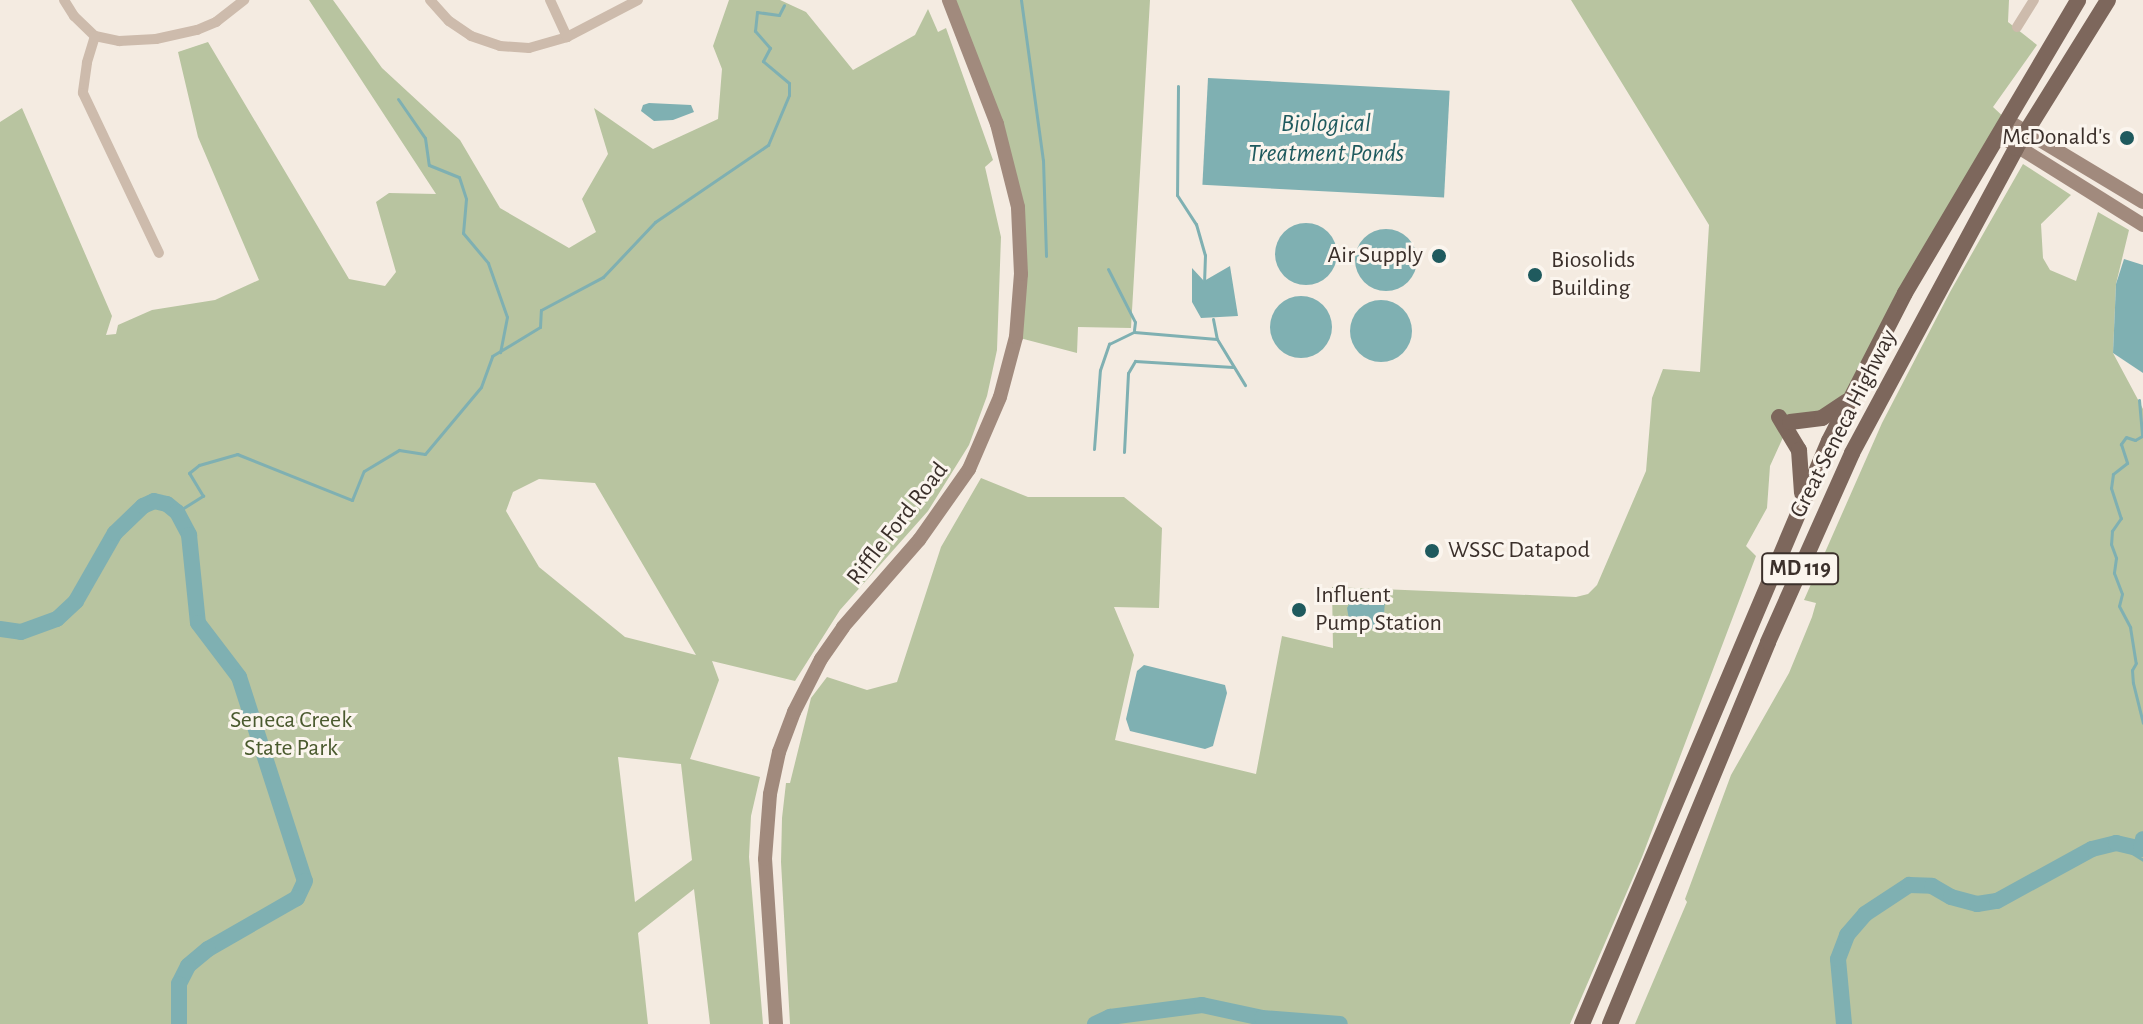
<!DOCTYPE html>
<html>
<head>
<meta charset="utf-8">
<style>
  body { margin:0 }
  #map { position:relative; width:2143px; height:1024px; overflow:hidden; background:#f4ebe1; font-family:"Alegreya Sans",sans-serif }
  div>[style] { position:absolute }
  [style*='--x'] { left:calc(var(--x)*1px); top:calc(var(--y)*1px); width:calc(var(--w)*1px); rotate:calc(var(--a)*1deg) }
  .green>* { inset:0; background:#b8c4a0 }
  .water>* { inset:0; background:#7fb0b2; transform-origin:0 0 }
  .round { border-radius:50% }
  .stream>* { height:3px; margin:-1.5px; padding:0 1.5px; transform-origin:1.5px; border-radius:1.5px; background:#7fb0b2 }
  .river>* { height:16px; margin:-8px; padding:0 8px; transform-origin:8px; border-radius:8px; background:#7fb0b2 }
  .street>* { height:10px; margin:-5px; padding:0 5px; transform-origin:5px; border-radius:5px; background:#cdbbac }
  .secondary>* { height:14px; margin:-7px; padding:0 7px; transform-origin:7px; border-radius:7px; background:#a18a7d }
  .primary>* { height:16px; margin:-8px; padding:0 8px; transform-origin:8px; border-radius:8px; background:#7d675c }
  .dots>* { width:22px; height:22px; translate:-50% -50%; box-sizing:border-box; border:4px solid #fbf5ee; border-radius:50% }
  span { translate:-50% -50%; white-space:nowrap; text-align:center; line-height:1.15; -webkit-text-stroke:6px #fbf5ee; paint-order:stroke }
  .shield-label span { padding:2px 6px; background:#fbf5ee; border:2px solid; border-radius:6px; -webkit-text-stroke-width:0 }
  .shield-label { font-size:22px; color:#3b302b; font-weight:700 }
  .poi-label { font-size:24px; color:#3b302b }
  .right { translate:-100% -50%; text-align:right }
  .left { translate:0 -50%; text-align:left }
  .street-label { font-size:24px; color:#3b302b }
  .park-label { font-size:24px; color:#4a5a2e }
  .water-label { font-size:26px; color:#1f5a5e; font-style:italic }
</style>
</head>
<body>
<div id="map">
  <div class="green">
    <div style="clip-path:polygon(evenodd,309px 0,333px 0,382px 68px,460px 140px,500px 208px,569px 248px,596px 232px,582px 199px,608px 154px,594px 108px,653px 149px,718px 119px,722px 69px,713px 46px,729px 0,780px 0,806px 12px,853px 70px,915px 35px,928px 9px,938px 32px,946px 28px,993px 160px,985px 167px,1001px 237px,997px 350px,987px 396px,969px 445px,928px 511px,840px 610px,795px 681px,712px 661px,719px 680px,690px 759px,760px 777px,751px 816px,749px 857px,763px 1024px,710px 1024px,694px 889px,638px 933px,648px 1024px,0 1024px,0 122px,22px 108px,112px 316px,106px 335px,116px 334px,118px 325px,152px 310px,215px 300px,259px 280px,198px 137px,178px 52px,208px 42px,349px 279px,385px 286px,396px 272px,376px 202px,389px 193px,436px 194px,309px 0,539px 479px,595px 483px,696px 655px,625px 637px,539px 567px,506px 511px,513px 492px,539px 479px,309px 0,618px 757px,681px 764px,692px 860px,635px 902px,618px 757px)"></div>
    <div style="clip-path:polygon(949px 0,1150px 0,1131px 328px,1078px 327px,1077px 353px,1016px 337px,1018px 207px)"></div>
    <div style="clip-path:polygon(1571px 0,2009px 0,2008px 22px,2037px 45px,1993px 107px,2008px 121px,1852px 395px,1830px 413px,1790px 422px,1770px 466px,1767px 508px,1746px 546px,1756px 556px,1642px 857px,1570px 1024px,790px 1024px,781px 862px,782px 818px,786px 783px,790px 783px,811px 698px,827px 677px,867px 690px,897px 682px,941px 547px,981px 478px,1028px 497px,1124px 497px,1162px 528px,1159px 608px,1114px 607px,1134px 655px,1115px 740px,1256px 774px,1282px 636px,1333px 648px,1332px 587px,1576px 597px,1588px 594px,1597px 585px,1646px 471px,1652px 398px,1663px 369px,1700px 372px,1709px 225px)"></div>
    <div style="clip-path:polygon(2023px 164px,2071px 195px,2041px 224px,2043px 258px,2050px 270px,2076px 281px,2098px 212px,2129px 230px,2116px 284px,2113px 353px,2143px 409px,2143px 1024px,1635px 1024px,1687px 902px,1685px 899px,1731px 775px,1789px 673px,1812px 617px,1816px 603px,1804px 600px,1882px 423px,1950px 292px)"></div>
  </div>
  <div class="water">
    <div style="left:1208px;top:78px;width:242px;height:107px;rotate:3deg"></div>
    <div style="clip-path:polygon(649px 103px,691px 105px,694px 112px,673px 120px,654px 121px,641px 111px,643px 105px)"></div>
    <div class="round" style="left:1275px;top:223px;width:62px;height:62px"></div>
    <div class="round" style="left:1355px;top:229px;width:62px;height:62px"></div>
    <div style="clip-path:polygon(2124px 259px,2143px 265px,2143px 373px,2113px 353px,2116px 284px)"></div>
    <div style="clip-path:polygon(1230px 266px,1238px 316px,1201px 318px,1192px 302px,1192px 268px,1204px 281px)"></div>
    <div class="round" style="left:1270px;top:296px;width:62px;height:62px"></div>
    <div class="round" style="left:1350px;top:300px;width:62px;height:62px"></div>
    <div style="clip-path:polygon(1370px 597px,1385px 600px,1383px 630px,1362px 628px,1349px 620px,1347px 608px,1352px 599px)"></div>
    <div style="clip-path:polygon(1144px 665px,1225px 685px,1227px 693px,1213px 746px,1205px 749px,1130px 731px,1126px 719px,1137px 671px)"></div>
  </div>
  <div class="stream">
    <div style="--x:1021;--y:0;--w:162;--a:82.2"></div>
    <div style="--x:1043;--y:160;--w:96;--a:88.2"></div>
    <div style="--x:1178;--y:86;--w:109;--a:90.5"></div>
    <div style="--x:1177;--y:195;--w:35;--a:57"></div>
    <div style="--x:1196;--y:224;--w:32;--a:74"></div>
    <div style="--x:1205;--y:255;--w:26;--a:92"></div>
    <div style="--x:398;--y:99;--w:47;--a:55.3"></div>
    <div style="--x:425;--y:138;--w:27;--a:82"></div>
    <div style="--x:429;--y:165;--w:32;--a:22"></div>
    <div style="--x:459;--y:177;--w:23;--a:72"></div>
    <div style="--x:466;--y:199;--w:34;--a:95"></div>
    <div style="--x:463;--y:233;--w:39;--a:50"></div>
    <div style="--x:488;--y:263;--w:57;--a:70.6"></div>
    <div style="--x:507;--y:317;--w:36;--a:101"></div>
    <div style="--x:1108;--y:269;--w:59;--a:63"></div>
    <div style="--x:1135;--y:322;--w:8;--a:97"></div>
    <div style="--x:1213;--y:319;--w:20;--a:79"></div>
    <div style="--x:1217;--y:339;--w:54;--a:58.7"></div>
    <div style="--x:2139;--y:400;--w:36;--a:85"></div>
    <div style="--x:2142;--y:436;--w:8;--a:150"></div>
    <div style="--x:2135;--y:440;--w:9;--a:-162"></div>
    <div style="--x:2126;--y:437;--w:9;--a:126"></div>
    <div style="--x:2121;--y:444;--w:20;--a:72"></div>
    <div style="--x:2127;--y:463;--w:18;--a:142"></div>
    <div style="--x:2113;--y:474;--w:14;--a:98"></div>
    <div style="--x:2111;--y:488;--w:32;--a:72"></div>
    <div style="--x:2121;--y:518;--w:16;--a:125"></div>
    <div style="--x:2112;--y:531;--w:13;--a:94"></div>
    <div style="--x:2111;--y:544;--w:15;--a:70"></div>
    <div style="--x:2116;--y:558;--w:15;--a:98"></div>
    <div style="--x:2114;--y:573;--w:22;--a:69"></div>
    <div style="--x:2122;--y:594;--w:12;--a:104"></div>
    <div style="--x:2119;--y:606;--w:24;--a:62"></div>
    <div style="--x:2130;--y:627;--w:36;--a:81"></div>
    <div style="--x:2136;--y:663;--w:8;--a:120"></div>
    <div style="--x:2132;--y:670;--w:13;--a:86"></div>
    <div style="--x:2133;--y:683;--w:41;--a:76"></div>
    <div style="--x:1094;--y:449;--w:79;--a:-85.7"></div>
    <div style="--x:1100;--y:370;--w:28;--a:-71"></div>
    <div style="--x:1109;--y:344;--w:28;--a:-26"></div>
    <div style="--x:1134;--y:332;--w:83;--a:4.8"></div>
    <div style="--x:1124;--y:452;--w:79;--a:-87.1"></div>
    <div style="--x:1128;--y:373;--w:14;--a:-60"></div>
    <div style="--x:1135;--y:361;--w:98;--a:3.5"></div>
    <div style="--x:177;--y:512;--w:31;--a:-32"></div>
    <div style="--x:203;--y:496;--w:27;--a:-121"></div>
    <div style="--x:189;--y:473;--w:13;--a:-39"></div>
    <div style="--x:199;--y:465;--w:40;--a:-16"></div>
    <div style="--x:237;--y:454;--w:124;--a:21.8"></div>
    <div style="--x:352;--y:500;--w:31;--a:-68"></div>
    <div style="--x:364;--y:471;--w:41;--a:-31"></div>
    <div style="--x:399;--y:450;--w:26;--a:9"></div>
    <div style="--x:425;--y:454;--w:87;--a:-50.1"></div>
    <div style="--x:481;--y:387;--w:33;--a:-70"></div>
    <div style="--x:492;--y:356;--w:56;--a:-31.1"></div>
    <div style="--x:540;--y:327;--w:17;--a:-87"></div>
    <div style="--x:541;--y:310;--w:70;--a:-28"></div>
    <div style="--x:603;--y:277;--w:76;--a:-46.6"></div>
    <div style="--x:655;--y:222;--w:137;--a:-34.3"></div>
    <div style="--x:768;--y:145;--w:54;--a:-67.2"></div>
    <div style="--x:789;--y:95;--w:12;--a:-90"></div>
    <div style="--x:789;--y:83;--w:34;--a:-140"></div>
    <div style="--x:763;--y:61;--w:15;--a:-62"></div>
    <div style="--x:770;--y:48;--w:23;--a:-131"></div>
    <div style="--x:755;--y:31;--w:19;--a:-84"></div>
    <div style="--x:757;--y:12;--w:22;--a:8"></div>
    <div style="--x:779;--y:15;--w:11;--a:-63"></div>
    <div style="--x:2116;--y:843;--w:32;--a:32"></div>
  </div>
  <div class="river">
    <div style="--x:0;--y:629;--w:21;--a:8"></div>
    <div style="--x:21;--y:632;--w:38;--a:-20"></div>
    <div style="--x:57;--y:619;--w:26;--a:-43"></div>
    <div style="--x:76;--y:601;--w:78;--a:-60.2"></div>
    <div style="--x:115;--y:533;--w:39;--a:-44"></div>
    <div style="--x:143;--y:506;--w:12;--a:-24"></div>
    <div style="--x:154;--y:501;--w:13;--a:13"></div>
    <div style="--x:167;--y:504;--w:13;--a:39"></div>
    <div style="--x:177;--y:512;--w:26;--a:62"></div>
    <div style="--x:189;--y:535;--w:88;--a:84.2"></div>
    <div style="--x:198;--y:623;--w:68;--a:52.8"></div>
    <div style="--x:239;--y:677;--w:214;--a:72.1"></div>
    <div style="--x:305;--y:881;--w:19;--a:115"></div>
    <div style="--x:297;--y:898;--w:103;--a:150.2"></div>
    <div style="--x:208;--y:949;--w:26;--a:140"></div>
    <div style="--x:188;--y:966;--w:20;--a:117"></div>
    <div style="--x:179;--y:984;--w:40;--a:90"></div>
    <div style="--x:1095;--y:1024;--w:17;--a:-25"></div>
    <div style="--x:1110;--y:1017;--w:93;--a:-7.4"></div>
    <div style="--x:1202;--y:1005;--w:61;--a:12.2"></div>
    <div style="--x:1262;--y:1018;--w:78;--a:4.4"></div>
    <div style="--x:1844;--y:1024;--w:65;--a:-95.3"></div>
    <div style="--x:1838;--y:959;--w:26;--a:-69"></div>
    <div style="--x:1847;--y:935;--w:28;--a:-49"></div>
    <div style="--x:1865;--y:914;--w:53;--a:-33.4"></div>
    <div style="--x:1909;--y:885;--w:23;--a:2"></div>
    <div style="--x:1932;--y:886;--w:22;--a:30"></div>
    <div style="--x:1951;--y:897;--w:27;--a:15"></div>
    <div style="--x:1977;--y:904;--w:20;--a:-9"></div>
    <div style="--x:1997;--y:901;--w:108;--a:-28.7"></div>
    <div style="--x:2092;--y:849;--w:25;--a:-14"></div>
    <div style="--x:2116;--y:843;--w:26;--a:13"></div>
    <div style="--x:2141;--y:849;--w:10;--a:-79"></div>
  </div>
  <div class="street">
    <div style="--x:64;--y:0;--w:19;--a:58"></div>
    <div style="--x:74;--y:16;--w:29;--a:44"></div>
    <div style="--x:95;--y:36;--w:25;--a:12"></div>
    <div style="--x:119;--y:41;--w:37;--a:-3"></div>
    <div style="--x:156;--y:39;--w:42;--a:-12.4"></div>
    <div style="--x:197;--y:30;--w:21;--a:-23"></div>
    <div style="--x:216;--y:22;--w:36;--a:-38"></div>
    <div style="--x:430;--y:0;--w:28;--a:48"></div>
    <div style="--x:449;--y:21;--w:27;--a:34"></div>
    <div style="--x:471;--y:36;--w:31;--a:19"></div>
    <div style="--x:500;--y:46;--w:29;--a:4"></div>
    <div style="--x:529;--y:48;--w:40;--a:-16"></div>
    <div style="--x:567;--y:37;--w:80;--a:-27.5"></div>
    <div style="--x:550;--y:0;--w:41;--a:65.3"></div>
    <div style="--x:2017;--y:27;--w:32;--a:-58"></div>
    <div style="--x:95;--y:36;--w:28;--a:107"></div>
    <div style="--x:87;--y:63;--w:30;--a:98"></div>
    <div style="--x:83;--y:93;--w:177;--a:64.6"></div>
  </div>
  <div class="secondary">
    <div style="--x:2008;--y:121;--w:157;--a:31"></div>
    <div style="--x:1999;--y:135;--w:170;--a:32"></div>
    <div style="--x:776;--y:1024;--w:165;--a:-93.8"></div>
    <div style="--x:765;--y:859;--w:65;--a:-85.6"></div>
    <div style="--x:770;--y:794;--w:43;--a:-77.9"></div>
    <div style="--x:779;--y:752;--w:43;--a:-69.4"></div>
    <div style="--x:794;--y:712;--w:59;--a:-63"></div>
    <div style="--x:821;--y:659;--w:39;--a:-55"></div>
    <div style="--x:843;--y:627;--w:116;--a:-48.9"></div>
    <div style="--x:919;--y:540;--w:87;--a:-54.8"></div>
    <div style="--x:969;--y:469;--w:78;--a:-66.7"></div>
    <div style="--x:1000;--y:397;--w:62;--a:-75.1"></div>
    <div style="--x:1016;--y:337;--w:63;--a:-85.5"></div>
    <div style="--x:1021;--y:274;--w:67;--a:-92.6"></div>
    <div style="--x:1018;--y:207;--w:86;--a:-104.2"></div>
    <div style="--x:997;--y:124;--w:133;--a:-111.2"></div>
  </div>
  <div class="primary">
    <div style="--x:1779;--y:417;--w:39;--a:59"></div>
    <div style="--x:1799;--y:450;--w:43;--a:86"></div>
    <div style="--x:1790;--y:422;--w:32;--a:-7"></div>
    <div style="--x:1822;--y:418;--w:29;--a:-34"></div>
    <div style="--x:1582;--y:1024;--w:633;--a:-67.04"></div>
    <div style="--x:1829;--y:441;--w:166;--a:-62.8"></div>
    <div style="--x:1905;--y:293;--w:340;--a:-59.4"></div>
    <div style="--x:1610;--y:1024;--w:413;--a:-67.5"></div>
    <div style="--x:1768;--y:642;--w:207;--a:-66"></div>
    <div style="--x:1852;--y:453;--w:346;--a:-61.7"></div>
    <div style="--x:2016;--y:148;--w:174;--a:-58.1"></div>
  </div>
  <div class="dots">
    <div style="left:2127px;top:138px;background:#1f5a5e"></div>
    <div style="left:1439px;top:256px;background:#1f5a5e"></div>
    <div style="left:1535px;top:275px;background:#1f5a5e"></div>
    <div style="left:1432px;top:551px;background:#1f5a5e"></div>
    <div style="left:1299px;top:610px;background:#1f5a5e"></div>
  </div>
  <div class="shield-label">
    <span style="left:1800px;top:569px">MD 119</span>
  </div>
  <div class="poi-label">
    <span class="right" style="left:2111px;top:138px">McDonald's</span>
    <span class="right" style="left:1423px;top:256px">Air Supply</span>
    <span class="left" style="left:1551px;top:275px">Biosolids<br>Building</span>
    <span class="left" style="left:1448px;top:551px">WSSC Datapod</span>
    <span class="left" style="left:1315px;top:610px">Influent<br>Pump Station</span>
  </div>
  <div class="street-label">
    <span style="left:1844px;top:424px;rotate:-63deg">Great Seneca Highway</span>
    <span style="left:898px;top:524px;rotate:-52deg">Riffle Ford Road</span>
  </div>
  <div class="park-label">
    <span style="left:291px;top:735px">Seneca Creek<br>State Park</span>
  </div>
  <div class="water-label">
    <span style="left:1326px;top:139px">Biological<br>Treatment Ponds</span>
  </div>
</div>
</body>
</html>
